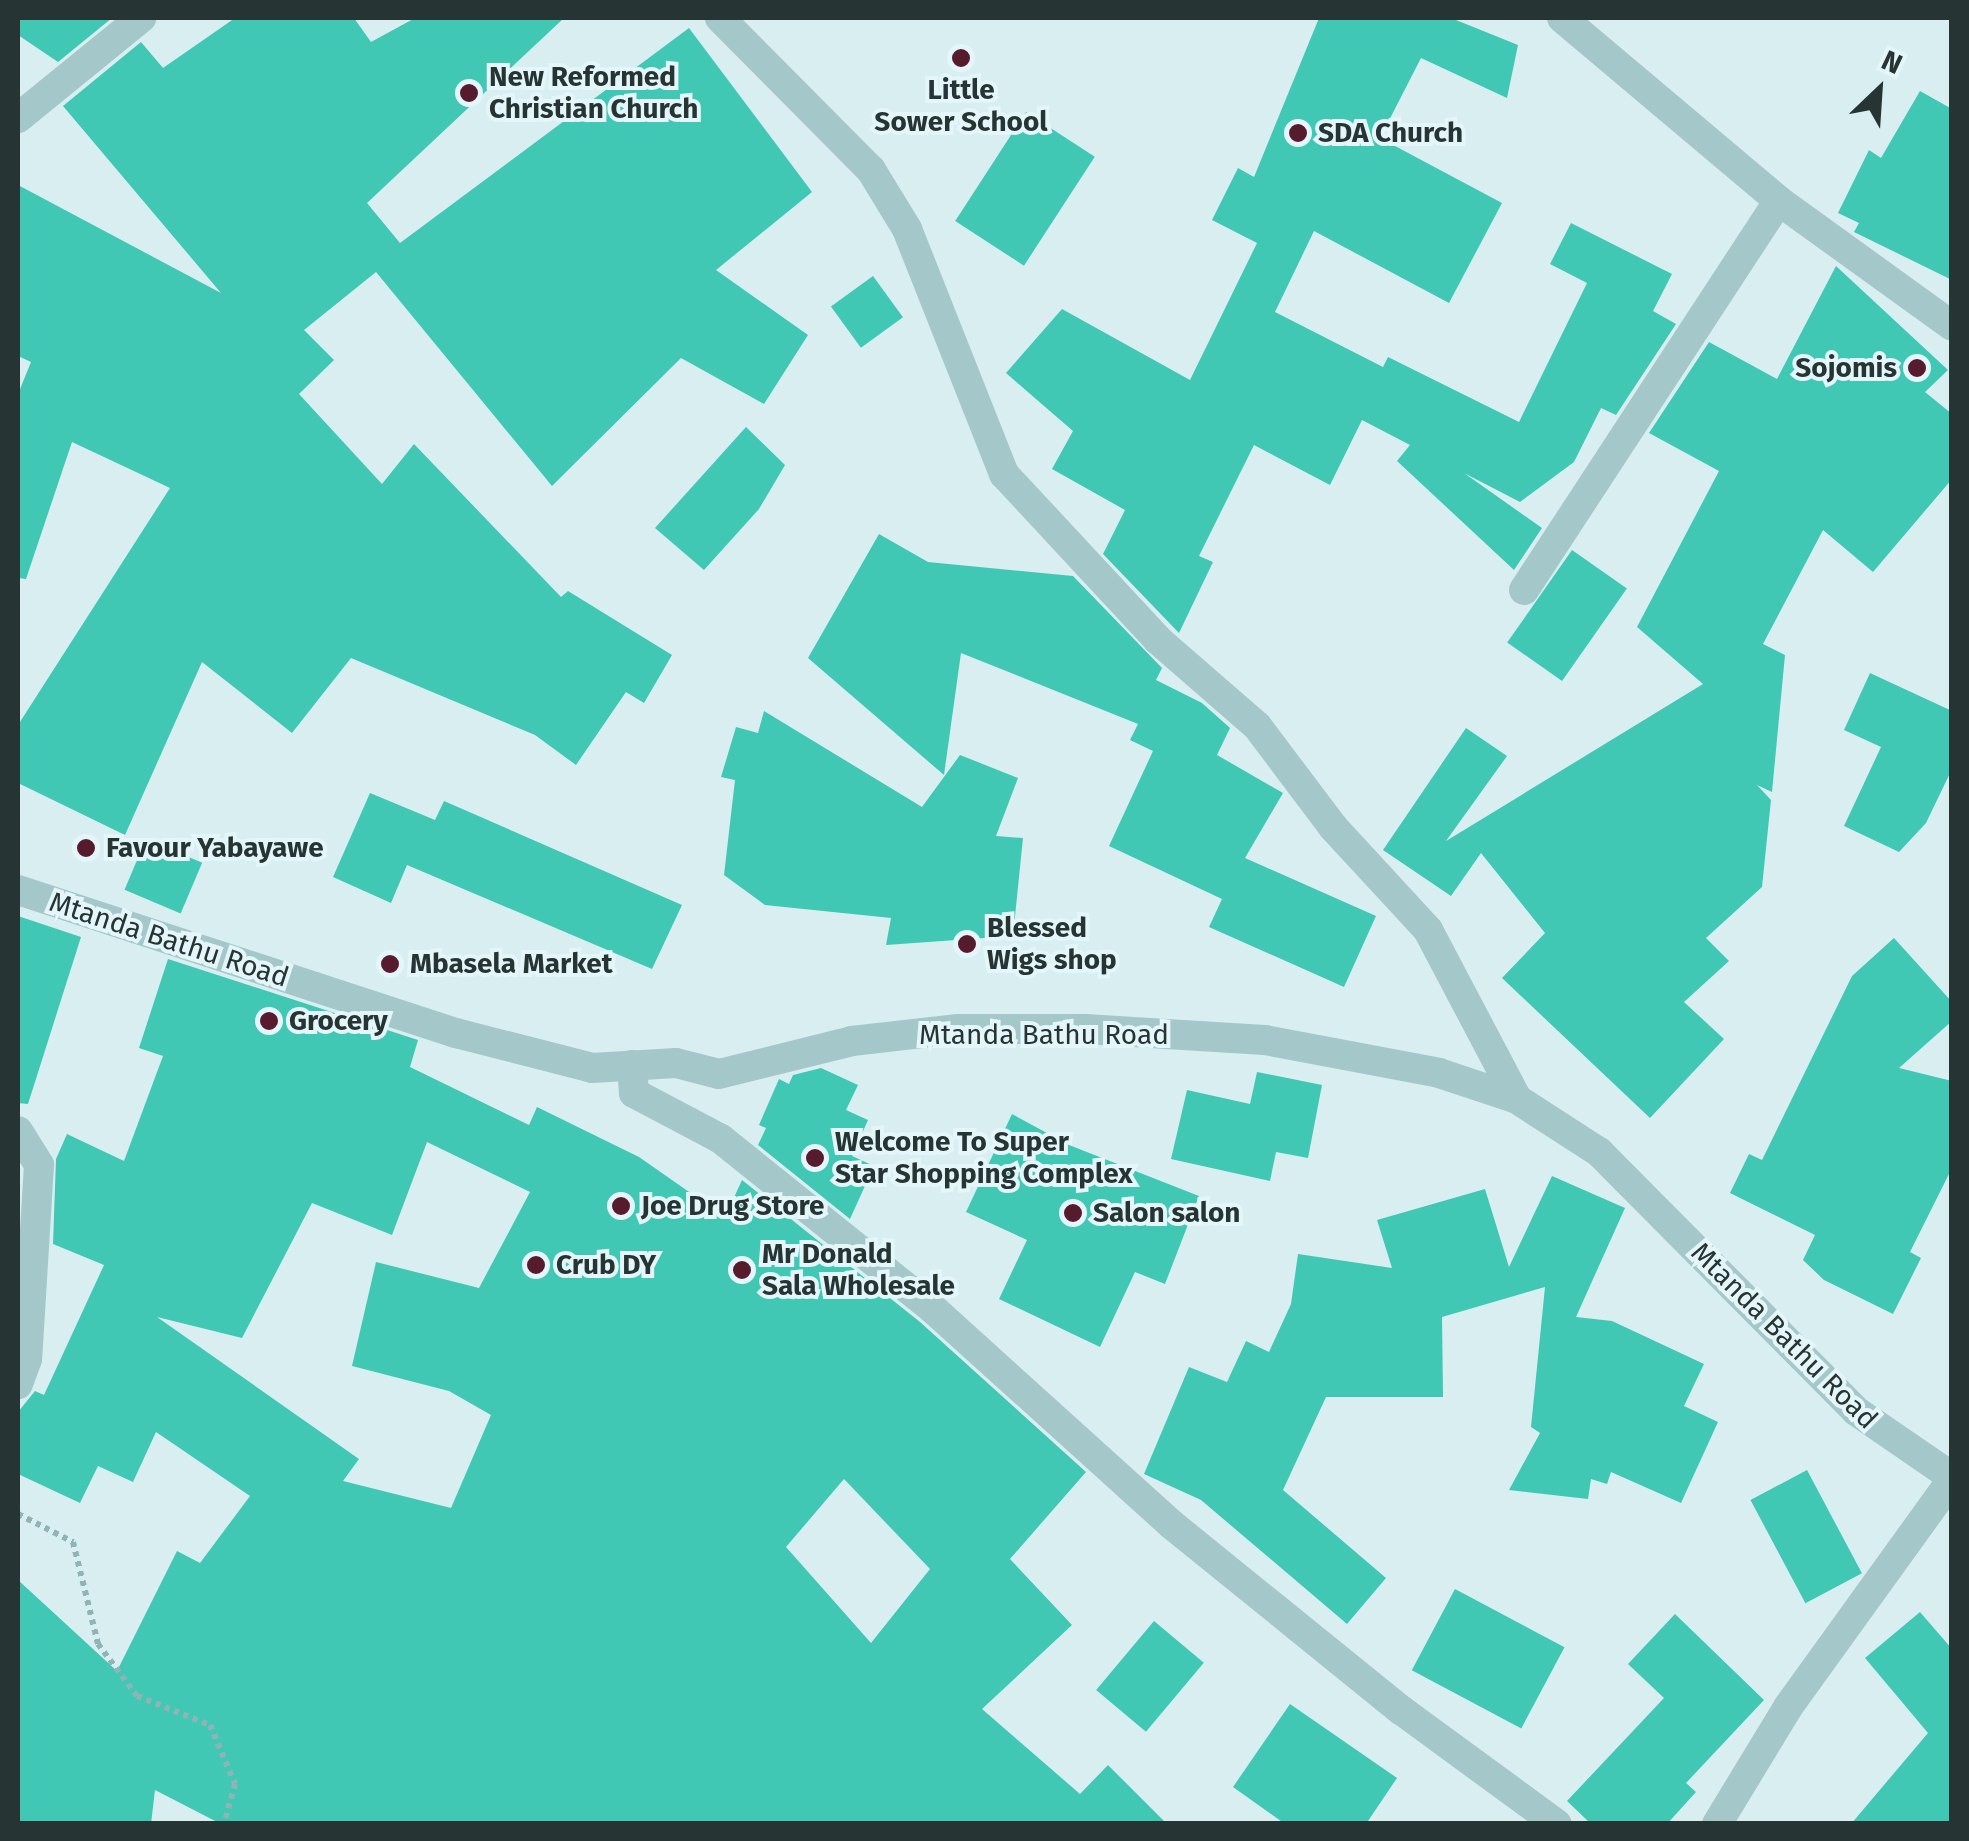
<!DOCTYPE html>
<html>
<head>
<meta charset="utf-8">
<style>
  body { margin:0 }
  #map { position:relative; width:1969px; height:1841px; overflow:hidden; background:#d8eef1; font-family:"Fira Sans",sans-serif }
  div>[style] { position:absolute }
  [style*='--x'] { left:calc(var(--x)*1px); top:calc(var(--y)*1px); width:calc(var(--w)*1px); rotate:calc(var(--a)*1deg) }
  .building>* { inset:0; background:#40c8b4; transform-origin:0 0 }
  .path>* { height:6px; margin-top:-3px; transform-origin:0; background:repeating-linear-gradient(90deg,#8eb4b5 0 5px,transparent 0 10px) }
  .minor>* { height:30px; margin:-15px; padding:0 15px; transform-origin:15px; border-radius:15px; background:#a4c7ca }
  .dots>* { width:28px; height:28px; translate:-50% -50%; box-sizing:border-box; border:5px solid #e4f6f9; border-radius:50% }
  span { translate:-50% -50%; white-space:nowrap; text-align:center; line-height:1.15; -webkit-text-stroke:8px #e4f6f9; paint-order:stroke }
  .poi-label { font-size:28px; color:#263534; font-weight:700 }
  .left { translate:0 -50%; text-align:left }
  .right { translate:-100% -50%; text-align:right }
  .street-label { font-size:28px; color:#263534 }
  .frame { position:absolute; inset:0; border:20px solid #263534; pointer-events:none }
  .north { position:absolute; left:1829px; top:40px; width:100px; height:100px; -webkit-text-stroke:8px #e4f6f9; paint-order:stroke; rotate:25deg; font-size:28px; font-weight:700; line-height:40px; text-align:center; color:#263534 }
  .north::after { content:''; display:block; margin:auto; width:35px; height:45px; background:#263534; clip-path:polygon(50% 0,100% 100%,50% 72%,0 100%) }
</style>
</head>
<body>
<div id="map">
  <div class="building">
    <div style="clip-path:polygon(18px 18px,112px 18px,58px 62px,18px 35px)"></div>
    <div style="clip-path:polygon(235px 18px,354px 18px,371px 42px,415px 18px,564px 18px,367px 203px,400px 243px,689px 28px,812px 192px,716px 270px,808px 335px,764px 404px,681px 358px,552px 486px,376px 272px,304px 330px,334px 360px,299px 394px,382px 484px,414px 444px,561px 597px,568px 591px,672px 655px,644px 703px,626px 692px,576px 765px,535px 735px,351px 658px,292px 733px,202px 662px,125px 835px,18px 783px,18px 725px,170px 488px,72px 442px,26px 579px,18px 578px,18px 394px,31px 362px,18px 356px,18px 185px,221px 293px,63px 106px,141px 42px,163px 68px)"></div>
    <div style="clip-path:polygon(1319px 18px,1451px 18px,1518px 45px,1507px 98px,1421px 58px,1380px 138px,1502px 203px,1449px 303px,1314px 231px,1275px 312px,1383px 367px,1388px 357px,1519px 422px,1587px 283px,1550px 264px,1571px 223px,1672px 274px,1653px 311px,1676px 324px,1616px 415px,1601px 408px,1574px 462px,1520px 502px,1464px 473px,1542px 528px,1514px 570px,1397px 461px,1410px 445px,1362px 420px,1330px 485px,1254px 445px,1199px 556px,1213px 562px,1179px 633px,1103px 554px,1125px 510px,1052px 469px,1073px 431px,1006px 373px,1062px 309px,1190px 380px,1257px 243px,1212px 220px,1238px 168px,1254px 177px)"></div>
    <div style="clip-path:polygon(1920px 91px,1952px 109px,1952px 280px,1854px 232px,1859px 223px,1838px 213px,1869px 150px,1881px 158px)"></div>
    <div style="left:1026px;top:112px;width:82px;height:130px;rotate:33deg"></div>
    <div style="clip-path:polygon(1836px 266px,1948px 370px,1925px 392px,1952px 414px,1952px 479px,1873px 572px,1823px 530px,1763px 644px,1785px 655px,1772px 792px,1757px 785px,1771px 800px,1762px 887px,1706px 938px,1729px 961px,1684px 1002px,1724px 1039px,1650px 1118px,1502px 978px,1545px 933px,1481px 853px,1451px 896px,1383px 850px,1466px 728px,1507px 756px,1446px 841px,1703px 684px,1637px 627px,1719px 471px,1649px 433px,1709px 342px,1777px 379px)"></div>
    <div style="left:873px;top:276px;width:51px;height:52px;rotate:54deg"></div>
    <div style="clip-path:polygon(746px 427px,785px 465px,759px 509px,704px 570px,655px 528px)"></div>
    <div style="clip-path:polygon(879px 534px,928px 562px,1073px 576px,1162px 668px,1156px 680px,1202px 703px,1230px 728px,1217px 755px,1283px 793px,1245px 858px,1376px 916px,1344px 987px,1209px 927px,1222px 899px,1109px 846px,1153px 751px,1130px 740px,1138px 724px,961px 653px,944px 775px,808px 658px)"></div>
    <div style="left:1572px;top:550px;width:67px;height:113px;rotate:35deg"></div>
    <div style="clip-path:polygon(1870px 673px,1952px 711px,1952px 769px,1926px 823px,1899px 852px,1844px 826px,1881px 747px,1844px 730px)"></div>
    <div style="clip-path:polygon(764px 711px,922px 807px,960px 755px,1018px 778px,996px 836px,1023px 838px,1013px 936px,886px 945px,891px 918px,765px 905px,724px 875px,735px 780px,721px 777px,736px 727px,758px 733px)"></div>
    <div style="clip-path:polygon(370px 793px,435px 820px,444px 801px,682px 905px,652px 969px,407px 865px,391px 903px,333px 877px)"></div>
    <div style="left:146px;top:839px;width:61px;height:55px;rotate:23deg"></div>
    <div style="clip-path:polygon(18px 916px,81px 937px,28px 1104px,18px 1103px)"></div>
    <div style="clip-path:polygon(1894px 938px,1952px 1002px,1952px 1021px,1899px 1068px,1952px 1081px,1952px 1168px,1910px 1252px,1921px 1258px,1893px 1314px,1824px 1280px,1803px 1260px,1815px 1235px,1730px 1193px,1749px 1154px,1762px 1160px,1852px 976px)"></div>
    <div style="clip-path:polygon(evenodd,168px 959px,418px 1040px,410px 1067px,529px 1125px,537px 1107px,639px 1157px,725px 1217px,742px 1180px,920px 1322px,1086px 1472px,1010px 1559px,1072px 1625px,982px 1709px,1080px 1794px,1108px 1765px,1167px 1824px,221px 1824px,155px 1790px,151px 1824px,18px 1824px,18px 1580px,117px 1671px,177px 1551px,200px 1563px,250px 1496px,156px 1432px,133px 1482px,98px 1466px,80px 1503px,18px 1474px,18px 1412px,35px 1391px,44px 1395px,104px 1265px,53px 1244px,56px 1159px,67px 1134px,124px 1161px,163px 1056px,139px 1048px,168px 959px,427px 1142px,530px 1192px,479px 1288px,376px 1262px,352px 1366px,449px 1391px,491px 1415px,451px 1508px,343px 1481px,359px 1459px,157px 1317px,242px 1338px,312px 1203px,392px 1235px,427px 1142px,168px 959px,844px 1479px,930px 1569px,871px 1643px,786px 1547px,844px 1479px)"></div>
    <div style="clip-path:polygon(821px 1068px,858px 1085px,846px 1110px,868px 1120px,852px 1156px,874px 1166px,850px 1219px,758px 1145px,766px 1128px,759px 1125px,779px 1079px,789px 1084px,793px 1075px)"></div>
    <div style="clip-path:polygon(1257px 1072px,1322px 1085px,1308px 1158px,1276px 1152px,1270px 1181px,1171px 1159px,1187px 1090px,1250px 1104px)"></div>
    <div style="clip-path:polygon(1012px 1114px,1069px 1145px,1199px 1196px,1165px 1284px,1135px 1272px,1100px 1347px,999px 1299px,1027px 1240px,966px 1212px)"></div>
    <div style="clip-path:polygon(1552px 1176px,1625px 1208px,1576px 1317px,1612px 1321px,1704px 1364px,1684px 1406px,1718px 1422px,1681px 1503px,1611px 1472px,1607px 1484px,1591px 1479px,1588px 1499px,1509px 1490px,1540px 1433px,1531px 1427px,1545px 1287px,1442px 1317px,1443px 1397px,1326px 1397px,1283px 1490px,1386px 1578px,1347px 1624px,1201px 1500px,1144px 1474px,1189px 1367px,1227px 1382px,1246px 1341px,1269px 1352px,1291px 1304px,1298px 1254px,1392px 1268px,1377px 1220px,1485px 1189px,1509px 1267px)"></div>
    <div style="left:1807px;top:1470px;width:117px;height:64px;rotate:62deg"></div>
    <div style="left:1455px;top:1589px;width:124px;height:92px;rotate:28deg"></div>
    <div style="clip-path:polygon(1920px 1612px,1952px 1649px,1952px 1824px,1851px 1824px,1928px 1733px,1865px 1658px)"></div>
    <div style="clip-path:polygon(1675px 1614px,1764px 1700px,1686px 1783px,1696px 1792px,1667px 1824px,1591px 1824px,1567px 1801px,1664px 1698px,1628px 1664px)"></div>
    <div style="left:1154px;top:1621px;width:65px;height:90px;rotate:40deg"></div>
    <div style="clip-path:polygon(1290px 1704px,1397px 1778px,1366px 1824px,1285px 1824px,1233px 1787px)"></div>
  </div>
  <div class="path">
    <div style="--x:18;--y:1514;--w:62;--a:27"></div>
    <div style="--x:73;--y:1542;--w:105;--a:76.2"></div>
    <div style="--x:98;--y:1644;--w:65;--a:53.1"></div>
    <div style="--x:137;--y:1696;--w:79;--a:21.7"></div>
    <div style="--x:210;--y:1725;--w:64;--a:67"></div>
    <div style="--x:235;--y:1784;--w:41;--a:105.4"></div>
  </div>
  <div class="minor">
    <div style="--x:720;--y:18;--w:214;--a:45.2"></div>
    <div style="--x:871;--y:170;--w:69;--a:58.6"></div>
    <div style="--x:907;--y:229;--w:264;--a:68.4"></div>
    <div style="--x:1004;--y:474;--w:226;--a:47.1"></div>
    <div style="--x:1158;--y:640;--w:131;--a:41"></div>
    <div style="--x:1257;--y:726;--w:126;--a:53"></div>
    <div style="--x:1333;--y:827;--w:140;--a:47.3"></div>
    <div style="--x:1428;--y:930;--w:191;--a:62.2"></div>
    <div style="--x:1562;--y:18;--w:284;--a:40.1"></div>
    <div style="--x:1779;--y:201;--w:213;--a:35.8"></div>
    <div style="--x:18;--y:118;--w:159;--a:-39.1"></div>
    <div style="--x:1524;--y:590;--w:465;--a:-56.8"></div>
    <div style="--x:18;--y:890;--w:461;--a:18.1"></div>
    <div style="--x:456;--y:1033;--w:140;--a:14.4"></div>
    <div style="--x:592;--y:1068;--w:84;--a:-3.4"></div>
    <div style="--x:676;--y:1063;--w:44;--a:14.3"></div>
    <div style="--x:719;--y:1074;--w:137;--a:-13.9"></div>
    <div style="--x:852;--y:1041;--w:107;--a:-6.5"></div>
    <div style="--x:958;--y:1029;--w:127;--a:0"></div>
    <div style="--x:1085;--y:1029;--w:180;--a:3.5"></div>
    <div style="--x:1265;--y:1040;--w:177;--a:10.7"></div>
    <div style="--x:1439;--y:1073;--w:82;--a:18.4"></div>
    <div style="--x:1517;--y:1099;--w:98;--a:32.9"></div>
    <div style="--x:1599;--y:1152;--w:365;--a:45.2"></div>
    <div style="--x:1856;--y:1411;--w:116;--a:34.5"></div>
    <div style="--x:632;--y:1065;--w:28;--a:86"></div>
    <div style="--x:634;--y:1093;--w:98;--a:27.9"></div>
    <div style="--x:721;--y:1139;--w:270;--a:38.7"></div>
    <div style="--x:932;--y:1308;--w:322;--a:42.1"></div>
    <div style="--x:1171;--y:1524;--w:296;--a:39"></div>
    <div style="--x:1401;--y:1710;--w:193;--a:36.2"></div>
    <div style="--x:18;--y:1131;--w:40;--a:58"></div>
    <div style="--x:39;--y:1165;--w:194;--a:93.5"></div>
    <div style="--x:27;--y:1359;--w:27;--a:110"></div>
    <div style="--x:1717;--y:1824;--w:137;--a:-58.7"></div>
    <div style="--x:1788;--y:1707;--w:280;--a:-54.2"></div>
  </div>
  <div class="dots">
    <div style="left:961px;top:58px;background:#571b2e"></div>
    <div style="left:469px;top:93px;background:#571b2e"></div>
    <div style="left:1298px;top:133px;background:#571b2e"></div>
    <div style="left:1917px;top:368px;background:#571b2e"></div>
    <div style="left:86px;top:848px;background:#571b2e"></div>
    <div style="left:967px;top:944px;background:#571b2e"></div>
    <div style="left:390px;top:964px;background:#571b2e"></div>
    <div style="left:269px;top:1021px;background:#571b2e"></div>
    <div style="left:815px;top:1158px;background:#571b2e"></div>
    <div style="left:621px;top:1206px;background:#571b2e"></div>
    <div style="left:1073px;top:1213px;background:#571b2e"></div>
    <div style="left:536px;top:1265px;background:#571b2e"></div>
    <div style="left:742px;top:1270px;background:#571b2e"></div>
  </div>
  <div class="poi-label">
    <span class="left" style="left:489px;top:93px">New Reformed<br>Christian Church</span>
    <span style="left:961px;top:106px">Little<br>Sower School</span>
    <span class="left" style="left:1318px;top:133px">SDA Church</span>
    <span class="right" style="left:1897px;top:368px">Sojomis</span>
    <span class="left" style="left:106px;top:848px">Favour Yabayawe</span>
    <span class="left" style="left:987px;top:944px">Blessed<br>Wigs shop</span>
    <span class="left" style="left:410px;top:964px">Mbasela Market</span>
    <span class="left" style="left:289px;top:1021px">Grocery</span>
    <span class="left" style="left:835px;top:1158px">Welcome To Super<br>Star Shopping Complex</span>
    <span class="left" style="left:641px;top:1206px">Joe Drug Store</span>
    <span class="left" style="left:1093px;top:1213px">Salon salon</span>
    <span class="left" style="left:762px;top:1270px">Mr Donald<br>Sala Wholesale</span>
    <span class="left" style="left:556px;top:1265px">Crub DY</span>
  </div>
  <div class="street-label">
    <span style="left:169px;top:940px;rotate:18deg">Mtanda Bathu Road</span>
    <span style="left:1044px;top:1035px">Mtanda Bathu Road</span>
    <span style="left:1784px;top:1336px;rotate:45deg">Mtanda Bathu Road</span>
  </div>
  <div class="frame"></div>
  <div class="north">N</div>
</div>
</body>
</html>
